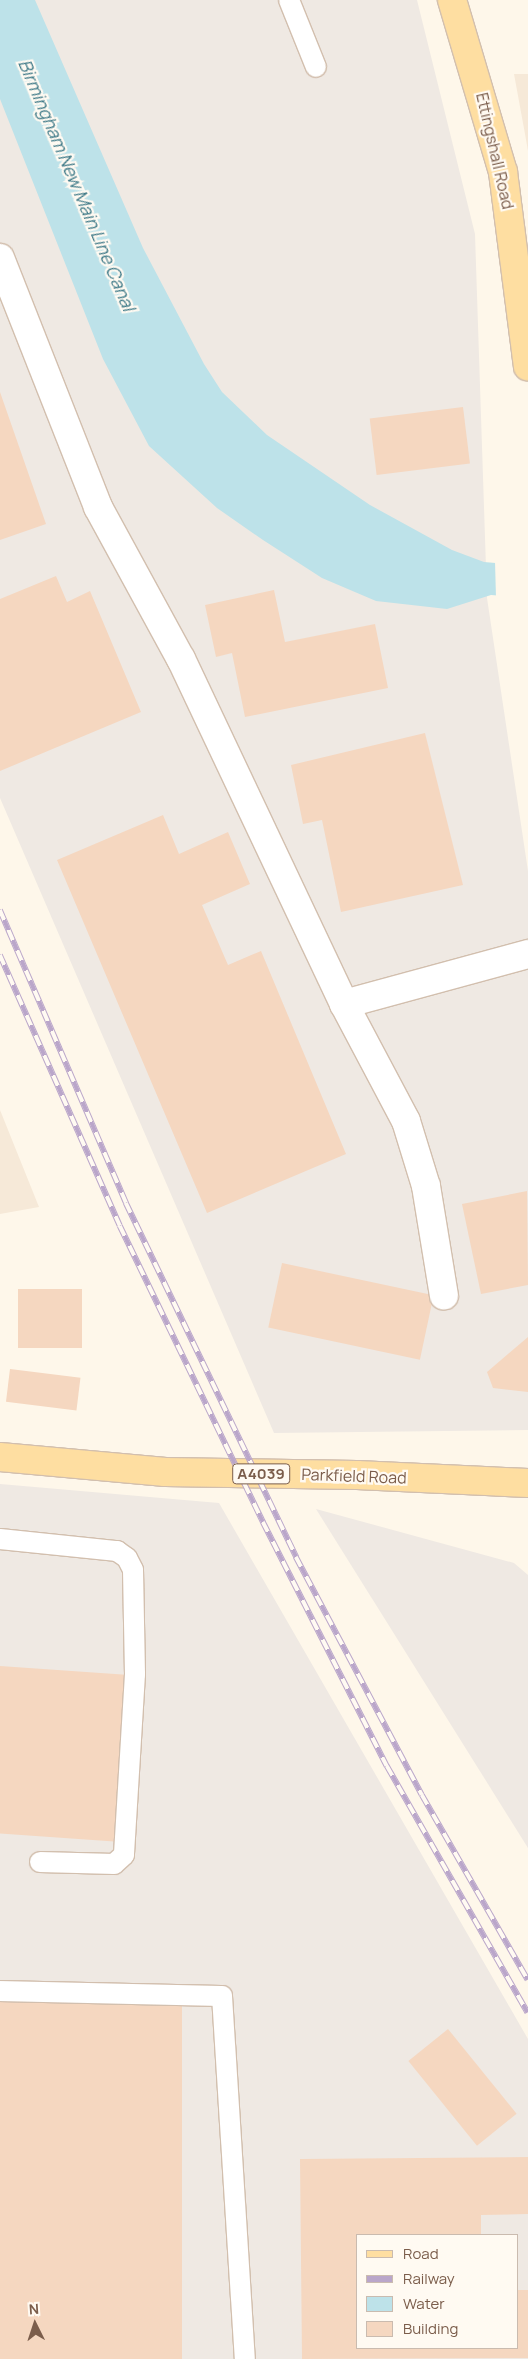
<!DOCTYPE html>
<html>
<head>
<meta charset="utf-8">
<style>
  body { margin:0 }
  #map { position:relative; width:528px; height:2359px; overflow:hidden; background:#fef7ea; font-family:Manrope,sans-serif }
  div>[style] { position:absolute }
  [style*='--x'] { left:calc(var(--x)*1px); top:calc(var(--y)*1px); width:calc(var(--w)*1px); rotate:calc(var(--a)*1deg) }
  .residential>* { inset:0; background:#f6e9d8 }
  .industrial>* { inset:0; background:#efe9e3 }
  .water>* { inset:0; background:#bde2e9 }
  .pier>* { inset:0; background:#fef7ea }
  .building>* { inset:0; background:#f5d7c0; transform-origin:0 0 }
  .roads { filter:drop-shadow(1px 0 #d2bfae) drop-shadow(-1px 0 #d2bfae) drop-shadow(0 1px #d2bfae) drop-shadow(0 -1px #d2bfae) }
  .service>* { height:20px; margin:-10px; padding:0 10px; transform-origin:10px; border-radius:10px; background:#fff }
  .minor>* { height:28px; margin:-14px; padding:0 14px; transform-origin:14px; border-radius:14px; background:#fff }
  .primary>* { height:28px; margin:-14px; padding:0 14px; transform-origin:14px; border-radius:14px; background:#fedea1 }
  .rail>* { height:5.5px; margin-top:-2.75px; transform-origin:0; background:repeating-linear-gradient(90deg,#fffaf2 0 11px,#baa6ca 0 22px); box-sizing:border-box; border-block:1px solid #baa6ca }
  span { translate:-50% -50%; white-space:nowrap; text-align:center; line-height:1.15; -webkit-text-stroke:4.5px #fffaf2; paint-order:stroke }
  .shield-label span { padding:1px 4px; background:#fffaf2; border:1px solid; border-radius:4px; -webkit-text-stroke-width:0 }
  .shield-label { font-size:15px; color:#7b5d4b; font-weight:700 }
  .street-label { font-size:16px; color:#7b5d4b }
  .water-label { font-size:18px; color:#3f7a88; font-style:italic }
  .legend { position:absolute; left:356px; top:2234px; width:162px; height:115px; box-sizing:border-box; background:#fffaf2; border:1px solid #cabbaf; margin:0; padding:6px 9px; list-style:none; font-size:15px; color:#7b5d4b }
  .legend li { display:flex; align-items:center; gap:10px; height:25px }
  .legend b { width:25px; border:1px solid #cabbaf }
  .north { position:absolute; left:10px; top:2299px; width:50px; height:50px; -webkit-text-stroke:4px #fffaf2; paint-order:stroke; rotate:356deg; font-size:14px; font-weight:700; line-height:20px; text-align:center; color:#7b5d4b }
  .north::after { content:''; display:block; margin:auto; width:18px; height:22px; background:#7b5d4b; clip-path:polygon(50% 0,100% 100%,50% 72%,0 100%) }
</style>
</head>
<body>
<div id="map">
  <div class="residential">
    <div style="clip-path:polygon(514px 74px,528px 74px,528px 151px,525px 134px)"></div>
    <div style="clip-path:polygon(0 1110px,39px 1207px,0 1214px)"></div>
  </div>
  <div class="industrial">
    <div style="clip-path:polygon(0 0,417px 0,475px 234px,487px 598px,528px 871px,528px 1430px,274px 1433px,0 798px)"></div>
    <div style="clip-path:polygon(evenodd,0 1484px,219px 1503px,528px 2039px,528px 2359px,0 2359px,0 1484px,357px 2235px,517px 2235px,517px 2348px,357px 2348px,357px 2235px)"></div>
    <div style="clip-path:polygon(316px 1509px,514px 1563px,528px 1575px,528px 1848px)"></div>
  </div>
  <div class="water">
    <div style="clip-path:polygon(0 0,35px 0,143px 248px,204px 364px,222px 392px,267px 435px,370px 505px,452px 550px,484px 562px,528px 566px,528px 598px,491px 595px,447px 609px,376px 601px,322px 578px,263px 540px,217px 508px,149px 446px,103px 359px,0 99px)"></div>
  </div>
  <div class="pier">
    <div style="clip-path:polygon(495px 561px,528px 564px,528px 601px,496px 598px)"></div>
  </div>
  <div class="building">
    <div style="clip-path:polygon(0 392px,46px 524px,0 540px)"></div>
    <div style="left:463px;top:407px;width:57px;height:94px;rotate:83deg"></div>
    <div style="clip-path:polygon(56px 576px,67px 602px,90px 591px,141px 712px,0 771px,0 599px)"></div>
    <div style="clip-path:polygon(274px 590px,285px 642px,375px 624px,388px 688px,245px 717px,232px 653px,216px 657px,205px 605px)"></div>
    <div style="clip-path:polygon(425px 733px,463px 885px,341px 912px,322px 820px,303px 824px,291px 765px)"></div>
    <div style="clip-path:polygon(163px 815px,179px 854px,228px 832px,250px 884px,202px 905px,228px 965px,261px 951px,346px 1154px,207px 1213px,57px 860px)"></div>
    <div style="clip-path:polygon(527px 1191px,528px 1285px,481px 1294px,462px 1204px)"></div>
    <div style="left:282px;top:1263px;width:155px;height:66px;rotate:12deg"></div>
    <div style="left:18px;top:1289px;width:64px;height:59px"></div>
    <div style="clip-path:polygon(528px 1337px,528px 1392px,493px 1388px,487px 1372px)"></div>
    <div style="left:10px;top:1369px;width:71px;height:33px;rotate:7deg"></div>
    <div style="left:0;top:1666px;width:126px;height:167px;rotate:4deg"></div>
    <div style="left:182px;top:1997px;width:362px;height:182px;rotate:90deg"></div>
    <div style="left:448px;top:2029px;width:109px;height:51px;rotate:51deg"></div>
    <div style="clip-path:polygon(528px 2157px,528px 2214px,481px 2215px,481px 2235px,357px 2235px,357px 2348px,517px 2348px,517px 2290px,528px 2290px,528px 2358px,302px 2359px,300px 2159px)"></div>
  </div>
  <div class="roads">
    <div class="service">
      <div style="--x:289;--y:0;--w:72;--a:68.1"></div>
      <div style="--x:0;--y:1539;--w:118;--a:5.9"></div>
      <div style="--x:117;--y:1551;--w:12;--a:35"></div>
      <div style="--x:127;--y:1558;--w:13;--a:63"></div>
      <div style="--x:133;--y:1570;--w:104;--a:88.9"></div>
      <div style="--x:135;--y:1674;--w:181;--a:93.5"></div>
      <div style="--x:124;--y:1855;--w:13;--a:138"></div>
      <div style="--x:114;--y:1864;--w:74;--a:-178.5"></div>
      <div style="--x:0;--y:1991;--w:222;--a:1.3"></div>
      <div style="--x:222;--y:1996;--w:364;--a:86.4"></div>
    </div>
    <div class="minor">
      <div style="--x:0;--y:258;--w:268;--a:68.5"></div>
      <div style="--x:98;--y:507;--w:173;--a:61.4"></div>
      <div style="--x:181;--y:659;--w:382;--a:64.7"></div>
      <div style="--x:344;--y:1004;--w:132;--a:62.1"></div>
      <div style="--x:406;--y:1121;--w:68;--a:72.9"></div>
      <div style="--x:426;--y:1186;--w:111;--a:80.7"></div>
      <div style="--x:344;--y:1004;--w:191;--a:-15.2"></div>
    </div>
    <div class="primary">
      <div style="--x:452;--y:0;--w:179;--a:73.5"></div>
      <div style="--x:503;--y:172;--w:196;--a:82.7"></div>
      <div style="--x:0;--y:1457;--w:166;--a:5.2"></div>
      <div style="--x:165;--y:1472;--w:192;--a:0.9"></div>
      <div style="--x:357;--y:1475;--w:171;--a:2.7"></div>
    </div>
  </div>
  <div class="rail">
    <div style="--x:0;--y:910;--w:319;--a:66.7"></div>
    <div style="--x:126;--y:1203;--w:393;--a:64.3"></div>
    <div style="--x:296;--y:1557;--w:269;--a:62.1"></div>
    <div style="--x:422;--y:1795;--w:213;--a:60.2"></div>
    <div style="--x:0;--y:955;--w:296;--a:66.1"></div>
    <div style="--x:120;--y:1226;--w:329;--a:64.2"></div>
    <div style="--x:263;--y:1522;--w:274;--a:63.1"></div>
    <div style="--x:387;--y:1766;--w:284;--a:60.3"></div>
  </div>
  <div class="shield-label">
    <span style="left:261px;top:1474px">A4039</span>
  </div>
  <div class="street-label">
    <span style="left:495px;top:151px;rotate:77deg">Ettingshall Road</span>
    <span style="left:354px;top:1476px;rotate:2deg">Parkfield Road</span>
  </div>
  <div class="water-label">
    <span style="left:77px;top:185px;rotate:67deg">Birmingham New Main Line Canal</span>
  </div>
  <ul class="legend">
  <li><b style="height:6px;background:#fedea1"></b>Road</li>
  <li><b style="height:6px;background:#baa6ca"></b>Railway</li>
  <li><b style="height:14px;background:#bde2e9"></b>Water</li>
  <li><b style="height:14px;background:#f5d7c0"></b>Building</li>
  </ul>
  <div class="north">N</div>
</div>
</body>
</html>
